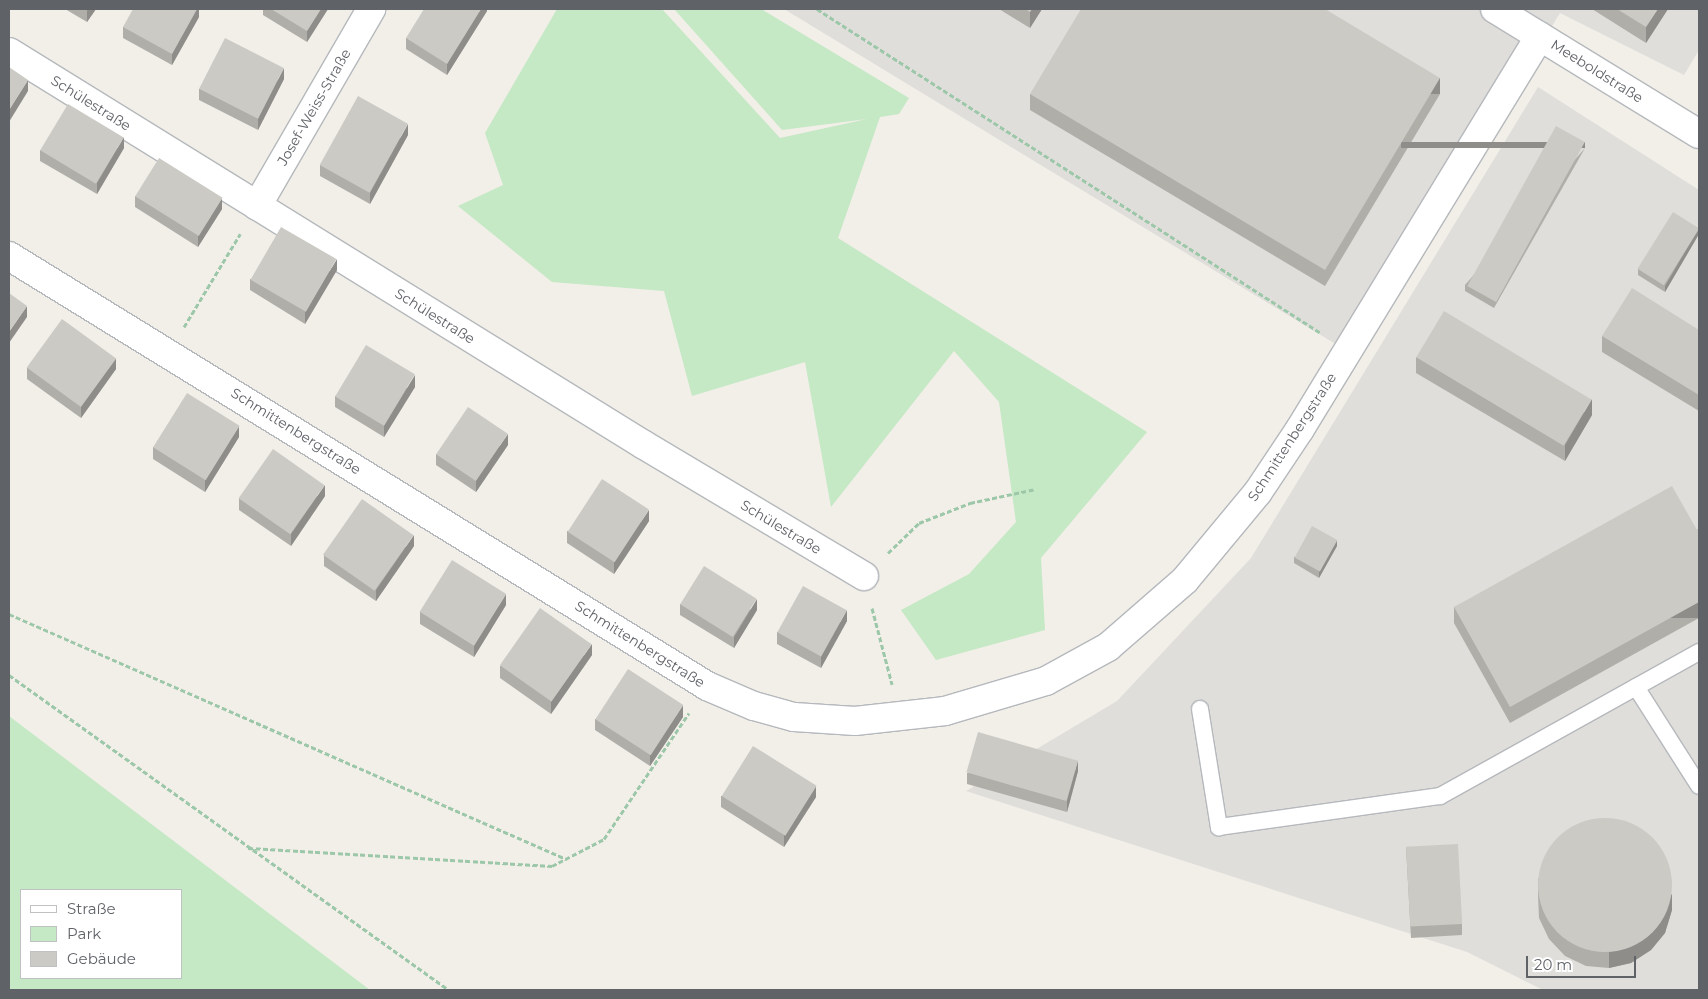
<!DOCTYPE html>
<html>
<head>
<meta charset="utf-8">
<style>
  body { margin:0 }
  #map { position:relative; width:1708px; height:999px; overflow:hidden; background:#f1efe8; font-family:Montserrat,sans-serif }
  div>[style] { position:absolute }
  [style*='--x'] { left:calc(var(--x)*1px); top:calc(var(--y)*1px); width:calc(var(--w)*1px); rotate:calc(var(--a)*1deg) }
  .industrial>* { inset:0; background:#e0deda }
  .green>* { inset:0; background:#c5e8c5 }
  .path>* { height:3px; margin-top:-1.5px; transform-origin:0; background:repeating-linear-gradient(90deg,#9cc7a9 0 5px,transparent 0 7.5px) }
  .roads { filter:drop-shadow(1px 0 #b5b8bc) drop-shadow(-1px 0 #b5b8bc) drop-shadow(0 1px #b5b8bc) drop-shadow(0 -1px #b5b8bc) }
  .service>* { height:16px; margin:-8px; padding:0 8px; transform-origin:8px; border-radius:8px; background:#fff }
  .minor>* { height:28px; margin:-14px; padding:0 14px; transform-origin:14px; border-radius:14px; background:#fff }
  .wall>* { inset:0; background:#afaea9 }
  .shaded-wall>* { inset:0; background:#8f8d8a; transform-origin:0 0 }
  .building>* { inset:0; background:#cccac5; transform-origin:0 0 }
  .round { border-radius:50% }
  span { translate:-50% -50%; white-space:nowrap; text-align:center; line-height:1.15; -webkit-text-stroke:4.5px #fff; paint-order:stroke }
  .street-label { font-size:14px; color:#5f6368 }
  .frame { position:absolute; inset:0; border:10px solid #5f6368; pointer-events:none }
  .legend { position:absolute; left:20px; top:889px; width:162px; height:90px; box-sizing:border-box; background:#fff; border:1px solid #bfc1c3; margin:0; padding:6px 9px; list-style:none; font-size:15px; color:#5f6368 }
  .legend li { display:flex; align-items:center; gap:10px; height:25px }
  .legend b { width:25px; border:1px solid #bfc1c3 }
  .scale { position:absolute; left:1526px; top:956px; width:110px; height:22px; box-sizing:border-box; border:2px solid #5f6368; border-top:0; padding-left:6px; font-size:15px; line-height:18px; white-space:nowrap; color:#5f6368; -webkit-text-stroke:4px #fff; paint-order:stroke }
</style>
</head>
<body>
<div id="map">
  <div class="industrial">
    <div style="clip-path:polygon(784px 9px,1699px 9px,1699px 50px,1684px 75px,1560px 13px,1352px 354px)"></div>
    <div style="clip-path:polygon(1538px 87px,1699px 190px,1699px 990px,1543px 990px,1467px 952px,966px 791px,1117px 701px,1251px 558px)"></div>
  </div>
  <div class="green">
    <div style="clip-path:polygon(557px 9px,662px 9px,780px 138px,867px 119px,782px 130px,674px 9px,761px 9px,909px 98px,899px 114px,880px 117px,838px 238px,1147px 432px,1041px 558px,1045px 630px,936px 660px,901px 610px,969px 574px,1016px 522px,999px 402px,954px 351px,831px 507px,805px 362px,692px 396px,664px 291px,552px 282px,458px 206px,503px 185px,485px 133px)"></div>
    <div style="clip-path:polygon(evenodd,9px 716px,370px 990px,9px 990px,9px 716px,21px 890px,181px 890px,181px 978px,21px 978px,21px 890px)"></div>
  </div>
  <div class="path">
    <div style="--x:817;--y:9;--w:599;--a:32.74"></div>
    <div style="--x:184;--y:327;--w:109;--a:-58.9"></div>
    <div style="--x:888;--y:553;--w:43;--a:-44.1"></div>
    <div style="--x:919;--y:523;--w:55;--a:-21.4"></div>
    <div style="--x:970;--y:503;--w:67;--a:-12"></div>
    <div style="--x:872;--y:608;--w:79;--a:75.3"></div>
    <div style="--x:9;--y:614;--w:609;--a:23.74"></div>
    <div style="--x:9;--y:675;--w:541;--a:35.6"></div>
    <div style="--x:248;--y:848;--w:305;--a:3.4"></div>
    <div style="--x:552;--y:866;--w:59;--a:-27.4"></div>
    <div style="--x:604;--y:839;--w:152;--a:-56"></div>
  </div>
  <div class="roads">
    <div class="service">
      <div style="--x:1636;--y:687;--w:117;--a:57.5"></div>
      <div style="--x:1200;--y:709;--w:120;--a:80.9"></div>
      <div style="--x:1219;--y:827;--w:223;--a:-8"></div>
      <div style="--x:1440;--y:796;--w:296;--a:-29.1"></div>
    </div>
    <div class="minor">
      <div style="--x:1495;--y:9;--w:239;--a:31.5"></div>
      <div style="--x:9;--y:52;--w:747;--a:31.75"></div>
      <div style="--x:644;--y:445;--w:256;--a:30.8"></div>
      <div style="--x:257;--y:206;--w:228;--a:-59.9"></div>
      <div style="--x:9;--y:256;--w:820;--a:31.63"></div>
      <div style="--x:707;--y:686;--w:51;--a:23.1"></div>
      <div style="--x:754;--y:706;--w:41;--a:15.4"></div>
      <div style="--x:794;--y:717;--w:61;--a:3.8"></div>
      <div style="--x:855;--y:721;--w:91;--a:-6.3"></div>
      <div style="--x:945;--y:711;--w:105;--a:-16.5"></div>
      <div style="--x:1046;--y:681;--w:71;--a:-28.7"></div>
      <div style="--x:1108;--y:647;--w:102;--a:-41"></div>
      <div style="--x:1185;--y:580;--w:114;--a:-50.3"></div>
      <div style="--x:1258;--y:492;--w:76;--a:-56.3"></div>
      <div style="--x:1300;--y:429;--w:460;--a:-58.6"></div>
    </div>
  </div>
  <div class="wall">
    <div style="clip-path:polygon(65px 9px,96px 9px,87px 22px)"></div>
    <div style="clip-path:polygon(199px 9px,199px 17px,172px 65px,123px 38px,123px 27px)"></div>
    <div style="clip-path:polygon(263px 9px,328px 9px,307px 42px,263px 15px)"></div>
    <div style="clip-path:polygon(487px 9px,487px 11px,447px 75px,406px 49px,406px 38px)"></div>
    <div style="clip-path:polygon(999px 9px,1042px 9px,1030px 28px)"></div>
    <div style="clip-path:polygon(1592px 9px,1668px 9px,1646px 43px)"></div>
    <div style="clip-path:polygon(284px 79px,258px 130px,199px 100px,199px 89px)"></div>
    <div style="clip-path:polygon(1030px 94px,1440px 94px,1325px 286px,1030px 110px)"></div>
    <div style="clip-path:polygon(408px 135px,370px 204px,320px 176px,320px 165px)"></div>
    <div style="clip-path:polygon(124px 148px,97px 194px,40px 161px,40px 150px)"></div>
    <div style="clip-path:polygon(1585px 148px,1494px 308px,1465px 291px,1465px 285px)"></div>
    <div style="clip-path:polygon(135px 196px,222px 209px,198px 247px,135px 207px)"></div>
    <div style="clip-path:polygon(1699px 228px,1699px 234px,1665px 292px,1638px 275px,1638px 269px)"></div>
    <div style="clip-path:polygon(337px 270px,305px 324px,250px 290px,250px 279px)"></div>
    <div style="clip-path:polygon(1699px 330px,1699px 411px,1602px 352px,1602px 336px)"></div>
    <div style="clip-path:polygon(1416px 357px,1592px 415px,1565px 461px,1416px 373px)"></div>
    <div style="clip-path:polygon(27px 368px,116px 369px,81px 418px,27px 379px)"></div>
    <div style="clip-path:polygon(415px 387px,384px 437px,335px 407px,335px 396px)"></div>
    <div style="clip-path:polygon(239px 437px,205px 492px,153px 459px,153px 447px)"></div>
    <div style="clip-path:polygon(508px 445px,476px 492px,436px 465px,436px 454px)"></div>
    <div style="clip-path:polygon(325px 496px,291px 546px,239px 510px,239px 498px)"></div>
    <div style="clip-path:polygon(649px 521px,614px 574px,567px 543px,567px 531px)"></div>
    <div style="clip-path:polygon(1699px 529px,1699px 618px,1510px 723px,1454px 623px,1454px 607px)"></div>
    <div style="clip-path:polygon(414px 546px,376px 601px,324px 566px,324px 555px)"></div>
    <div style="clip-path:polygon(1337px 546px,1319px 578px,1294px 563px,1294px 557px)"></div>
    <div style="clip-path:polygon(680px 604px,757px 610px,734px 648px,680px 615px)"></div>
    <div style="clip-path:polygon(506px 605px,474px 657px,420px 624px,420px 612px)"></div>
    <div style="clip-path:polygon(847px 621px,821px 668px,777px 644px,777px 632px)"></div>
    <div style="clip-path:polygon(592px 655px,551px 714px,500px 678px,500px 666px)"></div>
    <div style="clip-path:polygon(683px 717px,650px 766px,595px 730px,595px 719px)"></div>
    <div style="clip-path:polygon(1078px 771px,1067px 812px,967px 784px,967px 773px)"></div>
    <div style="clip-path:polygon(721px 796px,816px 797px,784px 847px,721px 807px)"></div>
    <div style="clip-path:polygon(1406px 847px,1462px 924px,1462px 935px,1411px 938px)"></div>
    <div style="clip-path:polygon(1538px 878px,1672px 910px,1665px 933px,1651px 950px,1631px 963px,1609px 968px,1586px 966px,1565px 956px,1549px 939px,1539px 918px,1538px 895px)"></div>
  </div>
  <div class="shaded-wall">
    <div style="clip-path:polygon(88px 9px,96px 9px,87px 22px,87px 11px)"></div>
    <div style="clip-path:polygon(197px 9px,199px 9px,199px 17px,172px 65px,172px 54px)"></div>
    <div style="clip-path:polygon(321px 9px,328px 9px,307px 42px,307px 31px)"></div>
    <div style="clip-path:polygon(481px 9px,487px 9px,487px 11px,447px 75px,447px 64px)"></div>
    <div style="clip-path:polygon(1032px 9px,1042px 9px,1030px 28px,1030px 12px)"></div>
    <div style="clip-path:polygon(1658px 9px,1668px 9px,1646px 43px,1646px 27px)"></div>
    <div style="clip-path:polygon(284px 68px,284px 79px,258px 130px,258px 119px)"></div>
    <div style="left:1440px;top:78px;width:16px;height:224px;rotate:90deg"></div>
    <div style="clip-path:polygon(28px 80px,28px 91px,9px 122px,9px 110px)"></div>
    <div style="clip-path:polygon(408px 124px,408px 135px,370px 204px,370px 193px)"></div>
    <div style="clip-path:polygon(124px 137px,124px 148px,97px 194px,97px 183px)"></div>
    <div style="left:1585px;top:142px;width:6px;height:184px;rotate:90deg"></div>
    <div style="clip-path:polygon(222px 198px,222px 209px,198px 247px,198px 235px)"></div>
    <div style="clip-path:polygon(1699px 228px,1699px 234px,1665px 292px,1665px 286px)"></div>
    <div style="clip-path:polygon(337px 259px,337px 270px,305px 324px,305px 312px)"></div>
    <div style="clip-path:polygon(27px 306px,27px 317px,9px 343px,9px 332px)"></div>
    <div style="clip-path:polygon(116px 358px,116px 369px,81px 418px,81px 406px)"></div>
    <div style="clip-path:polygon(415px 375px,415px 387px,384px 437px,384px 426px)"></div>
    <div style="clip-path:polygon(1592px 399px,1592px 415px,1565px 461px,1565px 445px)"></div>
    <div style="clip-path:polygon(239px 426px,239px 437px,205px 492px,205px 480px)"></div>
    <div style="clip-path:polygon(508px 434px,508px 445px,476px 492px,476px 480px)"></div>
    <div style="clip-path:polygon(325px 485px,325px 496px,291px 546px,291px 534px)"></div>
    <div style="clip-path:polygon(649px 510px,649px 521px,614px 574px,614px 562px)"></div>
    <div style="clip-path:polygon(414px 535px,414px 546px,376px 601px,376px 590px)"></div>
    <div style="clip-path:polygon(1337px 540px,1337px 546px,1319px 578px,1319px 572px)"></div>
    <div style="clip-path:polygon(506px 594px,506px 605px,474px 657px,474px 646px)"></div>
    <div style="clip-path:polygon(757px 599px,757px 610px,734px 648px,734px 637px)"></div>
    <div style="left:1699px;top:602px;width:16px;height:216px;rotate:90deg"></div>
    <div style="clip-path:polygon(847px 610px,847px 621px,821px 668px,821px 657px)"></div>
    <div style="clip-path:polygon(592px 644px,592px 655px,551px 714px,551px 702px)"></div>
    <div style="clip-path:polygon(683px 705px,683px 717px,650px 766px,650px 755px)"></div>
    <div style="clip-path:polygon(1078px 760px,1078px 771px,1067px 812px,1067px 801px)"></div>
    <div style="clip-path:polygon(816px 786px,816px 797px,784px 847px,784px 836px)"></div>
    <div style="clip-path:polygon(1672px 894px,1672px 910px,1665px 933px,1651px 950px,1631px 963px,1609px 968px,1609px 952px)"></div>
  </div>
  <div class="building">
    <div style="clip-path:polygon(133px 9px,197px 9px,172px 54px,123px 27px)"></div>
    <div style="clip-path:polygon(271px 9px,321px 9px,307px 31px)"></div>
    <div style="clip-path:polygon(424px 9px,481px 9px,447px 64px,406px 38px)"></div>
    <div style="clip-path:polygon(1025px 9px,1032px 9px,1030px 12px)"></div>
    <div style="clip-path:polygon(1081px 9px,1325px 9px,1440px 78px,1325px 270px,1030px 94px)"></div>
    <div style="clip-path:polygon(1617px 9px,1658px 9px,1646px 27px)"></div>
    <div style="left:225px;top:38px;width:66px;height:57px;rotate:27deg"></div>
    <div style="clip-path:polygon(9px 67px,28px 80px,9px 110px)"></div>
    <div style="left:358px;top:96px;width:57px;height:79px;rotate:29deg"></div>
    <div style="left:68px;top:104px;width:65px;height:54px;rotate:31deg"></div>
    <div style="left:1556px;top:126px;width:33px;height:183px;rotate:29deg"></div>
    <div style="left:159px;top:158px;width:75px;height:45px;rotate:32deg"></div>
    <div style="left:1673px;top:212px;width:31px;height:67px;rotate:32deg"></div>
    <div style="left:281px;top:227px;width:64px;height:61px;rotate:30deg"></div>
    <div style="clip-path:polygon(1632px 288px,1699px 330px,1699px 395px,1602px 336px)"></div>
    <div style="clip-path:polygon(9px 293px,27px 306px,9px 332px)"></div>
    <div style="left:1444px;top:311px;width:172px;height:54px;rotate:31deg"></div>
    <div style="left:62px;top:319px;width:67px;height:60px;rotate:36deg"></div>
    <div style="left:366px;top:345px;width:57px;height:60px;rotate:31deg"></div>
    <div style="left:187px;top:393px;width:62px;height:64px;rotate:32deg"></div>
    <div style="left:468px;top:407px;width:48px;height:57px;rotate:34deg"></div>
    <div style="left:273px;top:449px;width:63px;height:60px;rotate:35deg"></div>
    <div style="left:602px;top:479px;width:56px;height:63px;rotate:33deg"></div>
    <div style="clip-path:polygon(1672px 486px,1697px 530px,1699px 529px,1699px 602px,1510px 707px,1454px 607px)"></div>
    <div style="left:362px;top:499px;width:63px;height:68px;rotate:35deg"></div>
    <div style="left:1312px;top:526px;width:29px;height:36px;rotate:29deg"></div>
    <div style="left:452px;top:560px;width:64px;height:61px;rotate:32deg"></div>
    <div style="left:704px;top:566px;width:62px;height:45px;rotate:32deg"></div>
    <div style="left:803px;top:586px;width:50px;height:53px;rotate:29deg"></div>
    <div style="left:540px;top:608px;width:63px;height:70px;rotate:35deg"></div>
    <div style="left:628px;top:669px;width:66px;height:60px;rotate:33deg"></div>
    <div style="left:978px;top:732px;width:104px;height:42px;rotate:16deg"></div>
    <div style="left:753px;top:746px;width:75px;height:59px;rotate:32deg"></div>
    <div class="round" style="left:1538px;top:818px;width:134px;height:134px"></div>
    <div style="left:1458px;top:844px;width:80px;height:52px;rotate:87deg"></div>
  </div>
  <div class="street-label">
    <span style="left:1597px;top:71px;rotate:32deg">Meeboldstraße</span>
    <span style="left:91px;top:103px;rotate:32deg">Schülestraße</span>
    <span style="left:314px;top:107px;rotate:-60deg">Josef-Weiss-Straße</span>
    <span style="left:435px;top:316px;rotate:32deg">Schülestraße</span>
    <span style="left:296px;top:431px;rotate:32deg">Schmittenbergstraße</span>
    <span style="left:1292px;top:437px;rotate:-57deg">Schmittenbergstraße</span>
    <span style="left:781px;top:527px;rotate:31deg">Schülestraße</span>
    <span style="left:640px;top:644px;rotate:32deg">Schmittenbergstraße</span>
  </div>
  <div class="frame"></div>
  <ul class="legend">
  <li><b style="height:6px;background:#fff"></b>Straße</li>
  <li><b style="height:14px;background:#c5e8c5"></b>Park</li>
  <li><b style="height:14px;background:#cccac5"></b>Gebäude</li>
  </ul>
  <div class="scale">20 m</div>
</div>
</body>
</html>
